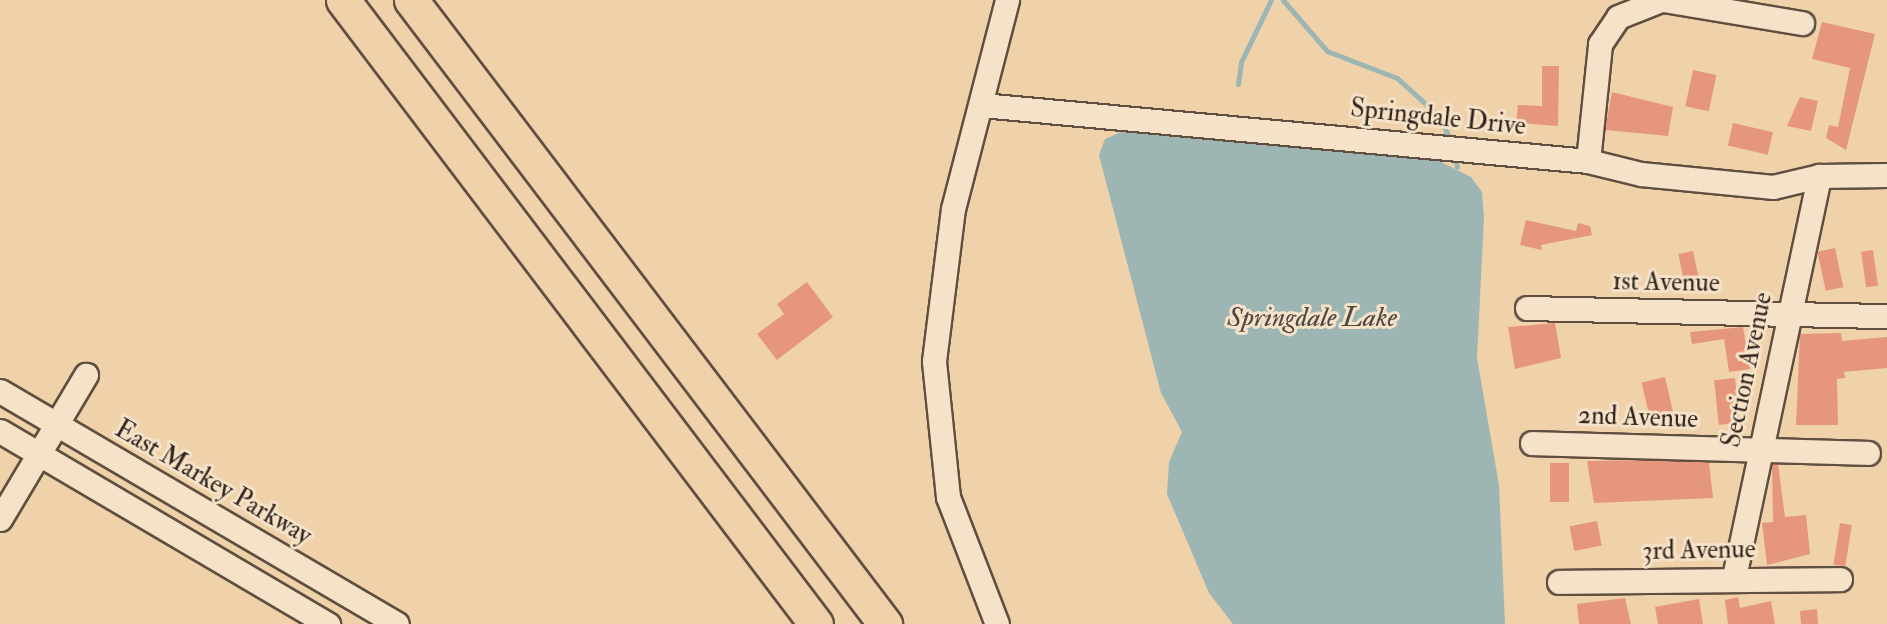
<!DOCTYPE html>
<html>
<head>
<meta charset="utf-8">
<style>
  body { margin:0 }
  #map { position:relative; width:1887px; height:624px; overflow:hidden; background:#efd2aa; font-family:"IM FELL Double Pica",serif }
  div>[style] { position:absolute }
  [style*='--x'] { left:calc(var(--x)*1px); top:calc(var(--y)*1px); width:calc(var(--w)*1px); rotate:calc(var(--a)*1deg) }
  .water>* { inset:0; background:#9db5b3 }
  .stream>* { height:5px; margin:-2.5px; padding:0 2.5px; transform-origin:2.5px; border-radius:2.5px; background:#9db5b3 }
  .building>* { inset:0; background:#e6967d; transform-origin:0 0 }
  .roads { filter:drop-shadow(2px 0 #604f40) drop-shadow(-2px 0 #604f40) drop-shadow(0 2px #604f40) drop-shadow(0 -2px #604f40) }
  .minor>* { height:23px; margin:-11.5px; padding:0 11.5px; transform-origin:11.5px; border-radius:11.5px; background:#f5e2c8 }
  .highway>* { height:33px; margin:-16.5px; padding:0 16.5px; transform-origin:16.5px; border-radius:16.5px; background:#efd2aa }
  span { translate:-50% -50%; white-space:nowrap; text-align:center; line-height:1.15; -webkit-text-stroke:6px #f5e2c8; paint-order:stroke }
  .street-label { font-size:26px; color:#31231c }
  .water-label { font-size:28px; color:#4c4842; font-style:italic }
</style>
</head>
<body>
<div id="map">
  <div class="water">
    <div style="clip-path:polygon(1121px 132px,1437px 160px,1471px 177px,1482px 192px,1484px 217px,1477px 358px,1499px 485px,1505px 624px,1233px 624px,1209px 593px,1167px 494px,1169px 462px,1182px 432px,1161px 393px,1099px 155px,1105px 139px)"></div>
  </div>
  <div class="stream">
    <div style="--x:1283;--y:0;--w:67;--a:49.2"></div>
    <div style="--x:1327;--y:51;--w:75;--a:21.1"></div>
    <div style="--x:1397;--y:78;--w:55;--a:42.1"></div>
    <div style="--x:1438;--y:115;--w:31;--a:63"></div>
    <div style="--x:1238;--y:84;--w:22;--a:-82"></div>
    <div style="--x:1241;--y:62;--w:69;--a:-64.2"></div>
    <div style="--x:1454;--y:153;--w:14;--a:78"></div>
  </div>
  <div class="building">
    <div style="clip-path:polygon(1822px 22px,1875px 34px,1846px 150px,1826px 138px,1829px 125px,1838px 127px,1850px 68px,1812px 59px)"></div>
    <div style="clip-path:polygon(1542px 66px,1559px 66px,1558px 126px,1516px 123px,1518px 105px,1542px 106px)"></div>
    <div style="left:1693px;top:70px;width:24px;height:37px;rotate:12deg"></div>
    <div style="clip-path:polygon(1612px 92px,1673px 107px,1668px 136px,1605px 130px)"></div>
    <div style="clip-path:polygon(1800px 97px,1818px 101px,1811px 131px,1787px 126px)"></div>
    <div style="left:1733px;top:123px;width:41px;height:23px;rotate:13deg"></div>
    <div style="clip-path:polygon(1526px 220px,1576px 231px,1578px 223px,1590px 226px,1592px 235px,1541px 245px,1542px 250px,1520px 245px)"></div>
    <div style="left:1835px;top:248px;width:40px;height:18px;rotate:78deg"></div>
    <div style="left:1873px;top:250px;width:36px;height:12px;rotate:82deg"></div>
    <div style="left:1693px;top:251px;width:38px;height:15px;rotate:78deg"></div>
    <div style="clip-path:polygon(807px 282px,833px 317px,777px 360px,757px 334px,784px 314px,777px 304px)"></div>
    <div style="clip-path:polygon(1555px 323px,1561px 358px,1515px 369px,1508px 327px)"></div>
    <div style="clip-path:polygon(1743px 327px,1750px 369px,1729px 372px,1724px 339px,1692px 344px,1690px 332px)"></div>
    <div style="clip-path:polygon(1841px 333px,1842px 341px,1887px 337px,1887px 368px,1844px 372px,1845px 378px,1837px 379px,1838px 425px,1796px 425px,1800px 334px)"></div>
    <div style="left:1665px;top:377px;width:41px;height:24px;rotate:77deg"></div>
    <div style="left:1735px;top:378px;width:45px;height:21px;rotate:84deg"></div>
    <div style="clip-path:polygon(1644px 460px,1709px 462px,1713px 498px,1594px 503px,1587px 461px)"></div>
    <div style="left:1550px;top:463px;width:19px;height:39px"></div>
    <div style="clip-path:polygon(1772px 464px,1778px 464px,1785px 517px,1806px 515px,1810px 554px,1767px 565px,1762px 523px,1773px 522px)"></div>
    <div style="left:1597px;top:521px;width:25px;height:28px;rotate:79deg"></div>
    <div style="left:1840px;top:523px;width:12px;height:42px;rotate:9deg"></div>
    <div style="clip-path:polygon(1738px 597px,1740px 608px,1771px 601px,1775px 624px,1728px 624px,1725px 600px)"></div>
    <div style="clip-path:polygon(1625px 598px,1631px 624px,1579px 624px,1577px 604px)"></div>
    <div style="clip-path:polygon(1699px 599px,1703px 624px,1658px 624px,1655px 607px)"></div>
    <div style="clip-path:polygon(1817px 609px,1818px 624px,1801px 624px,1800px 611px)"></div>
  </div>
  <div class="roads">
    <div class="minor">
      <div style="--x:1664;--y:0;--w:140;--a:9.5"></div>
      <div style="--x:982;--y:105;--w:609;--a:5.28"></div>
      <div style="--x:1588;--y:161;--w:55;--a:13.8"></div>
      <div style="--x:1641;--y:174;--w:133;--a:5.6"></div>
      <div style="--x:1773;--y:187;--w:47;--a:-13.4"></div>
      <div style="--x:1819;--y:176;--w:68;--a:-0.8"></div>
      <div style="--x:1588;--y:161;--w:118;--a:-84.1"></div>
      <div style="--x:1600;--y:44;--w:32;--a:-56"></div>
      <div style="--x:1618;--y:17;--w:46;--a:-21.6"></div>
      <div style="--x:1527;--y:308;--w:360;--a:1.3"></div>
      <div style="--x:0;--y:391;--w:460;--a:30.4"></div>
      <div style="--x:0;--y:431;--w:381;--a:30.5"></div>
      <div style="--x:1532;--y:443;--w:336;--a:1.7"></div>
      <div style="--x:0;--y:519;--w:168;--a:-59.2"></div>
      <div style="--x:1734;--y:577;--w:410;--a:-78"></div>
      <div style="--x:1559;--y:582;--w:281;--a:-0.6"></div>
      <div style="--x:997;--y:624;--w:136;--a:-111.1"></div>
      <div style="--x:948;--y:497;--w:137;--a:-95.9"></div>
      <div style="--x:934;--y:361;--w:153;--a:-82.9"></div>
      <div style="--x:953;--y:209;--w:216;--a:-75.5"></div>
    </div>
    <div class="highway">
      <div style="--x:343;--y:0;--w:783;--a:52.84"></div>
      <div style="--x:411;--y:0;--w:784;--a:52.78"></div>
    </div>
  </div>
  <div class="street-label">
    <span style="left:1438px;top:118px;rotate:6deg">Springdale Drive</span>
    <span style="left:1666px;top:283px;rotate:1deg">1st Avenue</span>
    <span style="left:1748px;top:370px;rotate:-78deg">Section Avenue</span>
    <span style="left:1638px;top:418px;rotate:2deg">2nd Avenue</span>
    <span style="left:213px;top:483px;rotate:30deg">East Markey Parkway</span>
    <span style="left:1699px;top:551px;rotate:-1deg">3rd Avenue</span>
  </div>
  <div class="water-label">
    <span style="left:1312px;top:318px">Springdale Lake</span>
  </div>
</div>
</body>
</html>
